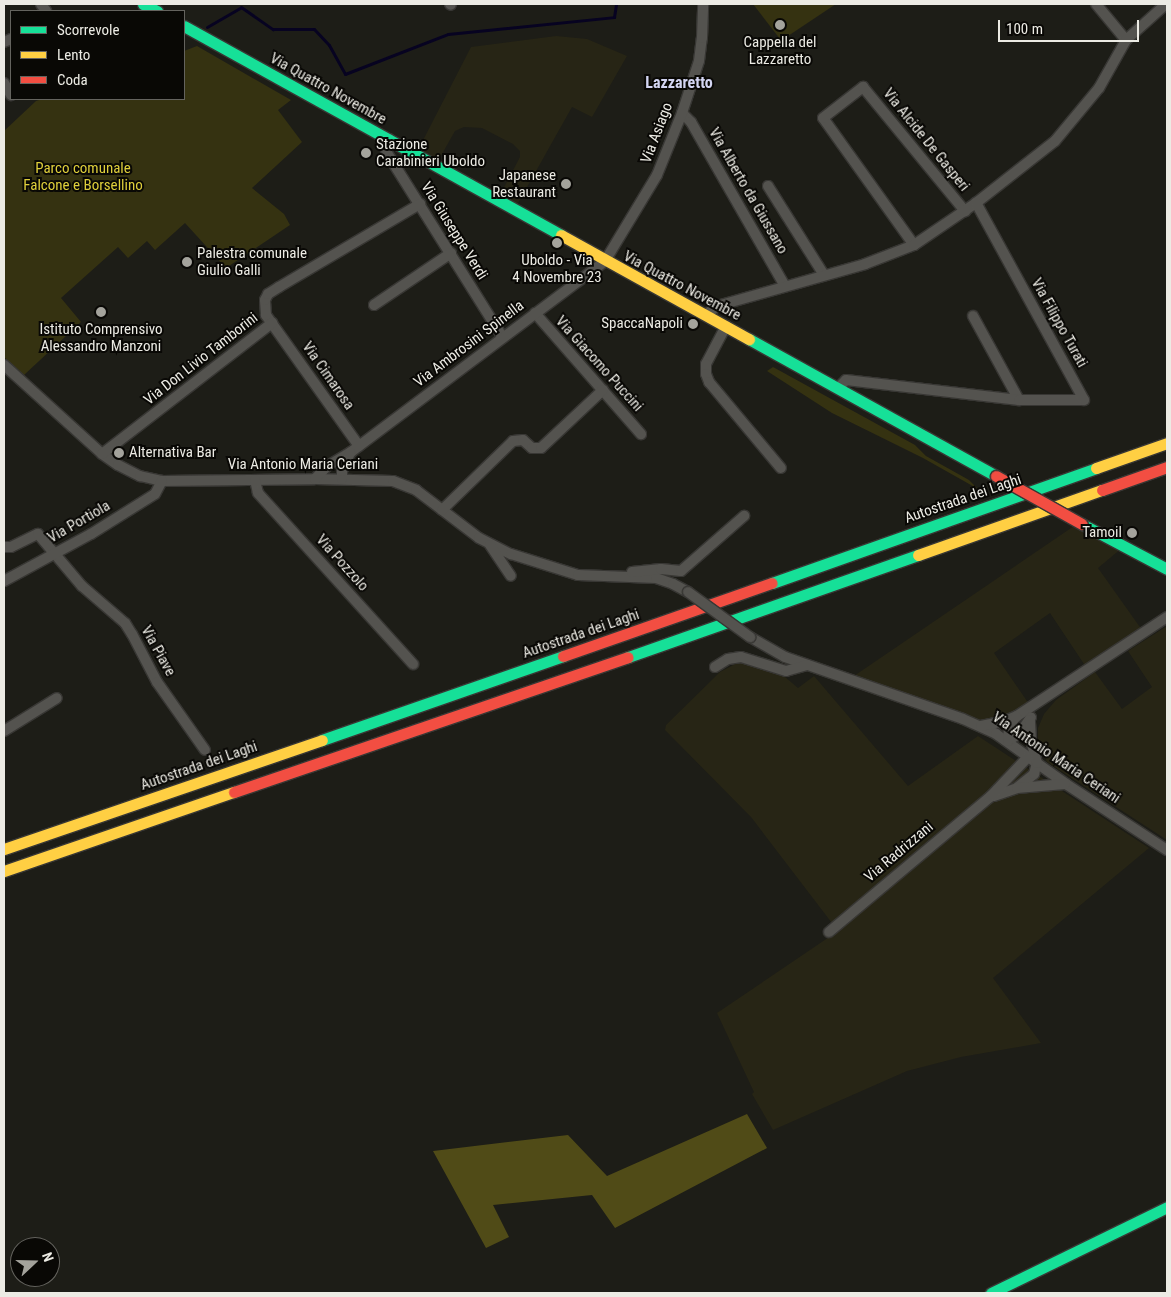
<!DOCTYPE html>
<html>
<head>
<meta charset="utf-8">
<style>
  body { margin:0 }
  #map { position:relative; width:1171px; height:1297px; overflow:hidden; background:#1d1d17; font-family:"Roboto Condensed",sans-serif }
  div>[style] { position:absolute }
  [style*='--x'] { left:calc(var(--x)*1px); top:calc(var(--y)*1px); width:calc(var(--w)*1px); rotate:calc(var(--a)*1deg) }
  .built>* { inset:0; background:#272515 }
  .green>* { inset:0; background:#353211 }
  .forest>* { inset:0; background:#504b17 }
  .stream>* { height:3px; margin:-1.5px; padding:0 1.5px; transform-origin:1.5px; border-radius:1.5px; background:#070321 }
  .roads { filter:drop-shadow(1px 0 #383734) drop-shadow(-1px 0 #383734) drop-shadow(0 1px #383734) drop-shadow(0 -1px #383734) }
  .street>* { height:10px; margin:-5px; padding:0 5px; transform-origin:5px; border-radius:5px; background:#54534f }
  .fast>* { height:11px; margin:-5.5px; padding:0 5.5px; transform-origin:5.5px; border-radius:5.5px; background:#16e098 }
  .slow>* { height:11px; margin:-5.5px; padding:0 5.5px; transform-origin:5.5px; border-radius:5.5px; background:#ffcf43 }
  .jam>* { height:11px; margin:-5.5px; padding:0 5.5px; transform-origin:5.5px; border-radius:5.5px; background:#f24e42 }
  .bridges { filter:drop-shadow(1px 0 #383734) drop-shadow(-1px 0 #383734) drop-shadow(0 1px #383734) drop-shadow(0 -1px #383734) }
  .street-bridge>* { height:10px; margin:-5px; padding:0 5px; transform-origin:5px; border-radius:5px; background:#54534f }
  .jam-bridge>* { height:11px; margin:-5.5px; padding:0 5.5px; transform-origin:5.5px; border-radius:5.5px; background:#f24e42 }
  .dots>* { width:14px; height:14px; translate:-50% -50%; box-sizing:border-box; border:2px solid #090805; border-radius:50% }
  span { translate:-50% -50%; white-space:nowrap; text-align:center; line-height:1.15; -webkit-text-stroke:4px #090805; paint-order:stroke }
  .poi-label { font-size:15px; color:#ecebe4 }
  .left { translate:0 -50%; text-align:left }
  .right { translate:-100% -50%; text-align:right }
  .street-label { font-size:15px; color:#ecebe4 }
  .park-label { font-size:15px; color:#dfcf3b }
  .neighbourhood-label { font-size:16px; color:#d3d5f2; font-weight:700 }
  .frame { position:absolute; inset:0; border:5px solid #ecebe4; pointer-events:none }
  .legend { position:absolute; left:10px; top:10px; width:175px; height:90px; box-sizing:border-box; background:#090805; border:1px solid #64635e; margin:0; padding:6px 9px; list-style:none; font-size:15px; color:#ecebe4 }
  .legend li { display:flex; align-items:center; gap:10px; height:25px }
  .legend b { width:25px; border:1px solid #64635e }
  .north { position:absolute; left:10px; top:1237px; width:50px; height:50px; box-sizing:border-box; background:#090805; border:1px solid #64635e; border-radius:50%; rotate:69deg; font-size:14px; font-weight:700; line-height:20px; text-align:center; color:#ecebe4 }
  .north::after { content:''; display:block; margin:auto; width:18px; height:22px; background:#a4a39c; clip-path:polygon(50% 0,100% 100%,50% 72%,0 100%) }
  .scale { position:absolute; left:998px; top:20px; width:141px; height:22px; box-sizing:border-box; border:2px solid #ecebe4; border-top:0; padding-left:6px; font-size:15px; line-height:18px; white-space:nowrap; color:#ecebe4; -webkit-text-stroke:4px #090805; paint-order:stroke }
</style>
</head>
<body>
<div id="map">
  <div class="built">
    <div style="clip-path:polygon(556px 36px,587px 39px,627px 56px,592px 117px,572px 107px,517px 205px,500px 195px,520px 157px,520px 151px,513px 144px,482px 128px,464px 127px,455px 131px,438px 161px,418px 150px,471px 47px)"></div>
    <div style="clip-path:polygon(1077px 524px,1122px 548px,1098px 568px,1142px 630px,1086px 667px,1050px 613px,994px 653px,1029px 704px,1012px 715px,981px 723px,851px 678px)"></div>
    <div style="clip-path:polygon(1167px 626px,1167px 840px,1047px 762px,1038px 744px,1038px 728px,1044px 714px,1056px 700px,1095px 672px,1122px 709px,1152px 687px,1128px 651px)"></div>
    <div style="clip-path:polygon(741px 661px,785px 677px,798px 688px,814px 676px,908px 786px,978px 736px,1149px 848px,993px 978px,1041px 1043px,961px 1057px,907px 1071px,773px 1130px,752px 1094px,754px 1092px,717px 1013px,838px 931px,751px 817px,665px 730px,666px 725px,720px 672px)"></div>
  </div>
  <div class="green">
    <div style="clip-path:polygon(753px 4px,836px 4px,785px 38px,780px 39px)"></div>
    <div style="clip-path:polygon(197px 46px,291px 100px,278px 110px,302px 142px,252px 188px,284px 214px,290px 225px,226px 268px,185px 223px,155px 250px,147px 241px,128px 258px,118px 247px,61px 298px,81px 322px,24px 375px,4px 357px,4px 131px,36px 101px,42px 99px,184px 99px,184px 51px)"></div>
    <div style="clip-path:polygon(773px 367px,915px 445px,926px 456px,969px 480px,978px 489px,923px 458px,832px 413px,767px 371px)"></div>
  </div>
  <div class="forest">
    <div style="clip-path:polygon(747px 1114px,767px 1148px,615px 1228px,592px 1195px,493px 1205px,509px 1237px,486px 1248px,433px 1151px,568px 1135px,607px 1176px)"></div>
  </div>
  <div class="stream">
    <div style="--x:207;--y:27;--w:39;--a:-30"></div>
    <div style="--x:241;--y:7;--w:39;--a:35"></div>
    <div style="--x:273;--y:29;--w:41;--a:0"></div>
    <div style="--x:314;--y:29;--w:22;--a:47"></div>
    <div style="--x:329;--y:45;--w:33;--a:61"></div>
    <div style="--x:345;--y:74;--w:110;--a:-21.2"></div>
    <div style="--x:448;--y:34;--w:167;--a:-5.8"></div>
    <div style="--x:614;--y:17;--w:13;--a:-81"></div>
  </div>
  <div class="roads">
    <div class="street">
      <div style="--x:41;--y:4;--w:9;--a:54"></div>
      <div style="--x:450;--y:4;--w:1;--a:45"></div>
      <div style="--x:1096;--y:4;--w:47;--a:50.2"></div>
      <div style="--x:4;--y:42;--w:8;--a:-23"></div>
      <div style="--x:4;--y:83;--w:14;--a:60"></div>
      <div style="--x:682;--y:113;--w:13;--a:45"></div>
      <div style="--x:691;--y:122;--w:189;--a:60.2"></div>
      <div style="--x:389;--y:139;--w:9;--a:117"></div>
      <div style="--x:385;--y:147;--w:6;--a:72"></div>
      <div style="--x:387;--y:153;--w:218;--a:57.9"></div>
      <div style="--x:768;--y:186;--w:105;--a:57.8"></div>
      <div style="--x:914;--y:245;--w:156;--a:-125.6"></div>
      <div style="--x:823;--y:118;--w:51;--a:-37.8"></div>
      <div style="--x:863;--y:87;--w:161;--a:50.6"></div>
      <div style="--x:374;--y:305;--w:93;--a:-34"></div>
      <div style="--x:535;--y:313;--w:161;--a:48.8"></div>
      <div style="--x:706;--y:315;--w:14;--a:-39"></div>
      <div style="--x:717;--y:306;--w:154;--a:-15.8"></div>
      <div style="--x:865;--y:264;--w:53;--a:-21.2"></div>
      <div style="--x:914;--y:245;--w:75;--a:-34.1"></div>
      <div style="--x:976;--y:203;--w:100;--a:-38.1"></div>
      <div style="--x:1055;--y:141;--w:69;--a:-50.3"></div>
      <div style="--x:1099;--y:88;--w:55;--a:-60.6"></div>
      <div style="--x:1126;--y:40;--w:54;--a:-42"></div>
      <div style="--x:973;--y:316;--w:96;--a:61.3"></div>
      <div style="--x:726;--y:326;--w:43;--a:117.8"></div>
      <div style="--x:706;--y:364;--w:10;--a:90"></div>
      <div style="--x:706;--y:374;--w:9;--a:69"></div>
      <div style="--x:709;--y:382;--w:112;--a:50.1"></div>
      <div style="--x:4;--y:365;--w:132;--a:42.2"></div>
      <div style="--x:102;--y:454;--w:19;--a:35"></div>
      <div style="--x:118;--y:465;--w:25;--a:27"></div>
      <div style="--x:140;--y:476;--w:23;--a:13"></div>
      <div style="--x:162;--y:481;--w:153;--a:-0.7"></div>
      <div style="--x:315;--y:479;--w:78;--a:1.5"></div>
      <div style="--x:393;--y:481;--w:25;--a:21"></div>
      <div style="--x:416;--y:490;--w:79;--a:37.3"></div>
      <div style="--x:479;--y:538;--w:36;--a:27"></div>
      <div style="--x:511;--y:554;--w:70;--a:17.4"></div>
      <div style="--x:578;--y:575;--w:78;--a:2.2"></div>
      <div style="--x:656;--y:578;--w:18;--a:19"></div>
      <div style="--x:673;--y:584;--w:17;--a:28"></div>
      <div style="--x:838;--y:388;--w:11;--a:-45"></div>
      <div style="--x:846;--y:380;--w:174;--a:6.6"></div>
      <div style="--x:1019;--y:400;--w:65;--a:0"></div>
      <div style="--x:1084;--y:400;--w:225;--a:-118.7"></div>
      <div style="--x:359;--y:446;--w:161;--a:-125.4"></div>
      <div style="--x:266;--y:315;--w:15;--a:-94"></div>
      <div style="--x:265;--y:300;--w:7;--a:-63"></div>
      <div style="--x:268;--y:294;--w:13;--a:-32"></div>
      <div style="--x:279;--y:287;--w:164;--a:-30.5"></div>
      <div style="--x:102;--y:454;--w:215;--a:-37.6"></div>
      <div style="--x:315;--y:479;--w:16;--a:-47"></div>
      <div style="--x:326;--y:467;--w:29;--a:-31"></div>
      <div style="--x:351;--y:452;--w:318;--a:-36.9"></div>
      <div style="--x:605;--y:261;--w:100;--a:-58.8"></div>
      <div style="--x:657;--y:175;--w:67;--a:-68"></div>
      <div style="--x:682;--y:113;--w:55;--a:-71.9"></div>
      <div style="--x:699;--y:61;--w:23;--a:-83"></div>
      <div style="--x:702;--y:38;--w:34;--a:-88"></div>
      <div style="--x:342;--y:479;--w:8;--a:-90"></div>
      <div style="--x:342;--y:471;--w:20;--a:-66"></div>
      <div style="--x:255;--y:480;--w:13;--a:77"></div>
      <div style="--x:258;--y:493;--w:231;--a:47.8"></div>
      <div style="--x:442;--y:510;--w:99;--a:-44.2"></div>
      <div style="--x:513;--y:441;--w:10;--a:-6"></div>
      <div style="--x:523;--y:440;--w:12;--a:42"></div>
      <div style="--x:532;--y:448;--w:9;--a:0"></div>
      <div style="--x:541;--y:448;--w:85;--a:-43.1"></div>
      <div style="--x:490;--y:545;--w:37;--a:56"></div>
      <div style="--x:4;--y:547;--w:7;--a:0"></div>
      <div style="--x:11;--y:547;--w:30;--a:-26"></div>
      <div style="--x:38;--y:534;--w:68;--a:49.8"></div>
      <div style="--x:82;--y:586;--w:57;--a:40.7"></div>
      <div style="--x:125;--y:623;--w:13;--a:58"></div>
      <div style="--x:132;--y:634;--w:54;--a:62.5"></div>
      <div style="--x:157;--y:682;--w:83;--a:54.8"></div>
      <div style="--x:632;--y:572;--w:29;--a:-6"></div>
      <div style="--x:661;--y:569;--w:20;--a:6"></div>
      <div style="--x:681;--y:571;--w:84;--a:-41.1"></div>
      <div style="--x:4;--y:581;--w:99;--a:-28.4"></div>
      <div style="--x:91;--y:534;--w:75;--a:-32"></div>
      <div style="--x:155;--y:494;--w:15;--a:-62"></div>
      <div style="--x:750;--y:637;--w:40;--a:29.7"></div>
      <div style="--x:785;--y:657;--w:188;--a:19.2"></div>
      <div style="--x:963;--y:719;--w:36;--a:24"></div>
      <div style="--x:996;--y:734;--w:86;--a:35.5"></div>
      <div style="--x:1066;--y:784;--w:121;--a:33.2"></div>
      <div style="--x:715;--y:667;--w:15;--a:-32"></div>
      <div style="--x:728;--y:659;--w:13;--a:-9"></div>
      <div style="--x:741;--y:657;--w:47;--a:17.3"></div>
      <div style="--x:786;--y:671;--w:22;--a:-16"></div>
      <div style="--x:981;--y:726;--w:25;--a:-12"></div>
      <div style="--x:1005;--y:721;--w:13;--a:-23"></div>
      <div style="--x:1017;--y:716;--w:180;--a:-33.4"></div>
      <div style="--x:4;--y:731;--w:62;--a:-31.9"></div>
      <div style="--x:1008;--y:741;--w:14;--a:-34"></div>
      <div style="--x:1020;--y:733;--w:19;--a:-55"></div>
      <div style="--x:1008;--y:741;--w:16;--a:-86"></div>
      <div style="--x:1009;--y:725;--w:11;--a:-49"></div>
      <div style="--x:1018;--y:787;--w:21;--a:-39"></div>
      <div style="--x:1034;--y:774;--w:11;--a:-75"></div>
      <div style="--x:1037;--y:763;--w:23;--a:-105"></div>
      <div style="--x:1031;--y:741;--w:21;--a:-93"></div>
      <div style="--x:994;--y:796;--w:24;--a:-19"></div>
      <div style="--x:1017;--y:788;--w:48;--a:-4.8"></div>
      <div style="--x:829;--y:932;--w:210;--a:-40"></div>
      <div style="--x:990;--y:797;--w:55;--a:-46.5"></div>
    </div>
    <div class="fast">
      <div style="--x:143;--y:4;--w:16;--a:27"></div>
      <div style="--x:184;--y:26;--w:431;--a:29"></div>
      <div style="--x:749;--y:339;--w:282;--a:29"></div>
      <div style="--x:1082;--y:524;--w:96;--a:27.9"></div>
      <div style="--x:772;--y:583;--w:344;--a:-19.5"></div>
      <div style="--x:628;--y:657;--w:307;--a:-19.4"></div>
      <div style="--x:322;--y:740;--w:255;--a:-19.2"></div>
      <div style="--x:991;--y:1293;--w:196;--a:-26"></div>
    </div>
    <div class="slow">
      <div style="--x:561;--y:235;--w:215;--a:29"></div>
      <div style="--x:1096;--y:468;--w:75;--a:-19.4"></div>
      <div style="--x:918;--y:555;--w:195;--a:-19.5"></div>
      <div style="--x:4;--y:849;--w:336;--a:-18.9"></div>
      <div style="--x:4;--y:871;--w:243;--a:-19"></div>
    </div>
    <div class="jam">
      <div style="--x:1102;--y:490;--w:69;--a:-19.5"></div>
      <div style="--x:563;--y:656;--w:221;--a:-19.3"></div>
      <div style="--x:234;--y:792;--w:416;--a:-18.9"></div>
    </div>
  </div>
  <div class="bridges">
    <div class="street-bridge">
      <div style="--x:688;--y:592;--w:77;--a:36"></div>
    </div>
    <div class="jam-bridge">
      <div style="--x:996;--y:476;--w:98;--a:29.2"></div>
    </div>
  </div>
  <div class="dots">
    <div style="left:780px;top:25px;background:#a4a39c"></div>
    <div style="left:366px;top:153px;background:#a4a39c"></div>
    <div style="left:566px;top:184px;background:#a4a39c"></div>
    <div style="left:557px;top:243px;background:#a4a39c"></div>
    <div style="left:187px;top:262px;background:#a4a39c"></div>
    <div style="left:101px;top:312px;background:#a4a39c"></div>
    <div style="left:693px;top:324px;background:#a4a39c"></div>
    <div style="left:119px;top:453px;background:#a4a39c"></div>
    <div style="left:1132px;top:533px;background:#a4a39c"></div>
  </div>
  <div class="poi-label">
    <span style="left:780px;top:51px">Cappella del<br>Lazzaretto</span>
    <span class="left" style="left:376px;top:153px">Stazione<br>Carabinieri Uboldo</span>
    <span class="right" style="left:556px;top:184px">Japanese<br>Restaurant</span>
    <span class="left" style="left:197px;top:262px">Palestra comunale<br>Giulio Galli</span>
    <span style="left:557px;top:269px">Uboldo - Via<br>4 Novembre 23</span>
    <span class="right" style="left:683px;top:324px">SpaccaNapoli</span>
    <span style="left:101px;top:338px">Istituto Comprensivo<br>Alessandro Manzoni</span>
    <span class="left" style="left:129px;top:453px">Alternativa Bar</span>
    <span class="right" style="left:1122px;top:533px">Tamoil</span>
  </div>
  <div class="street-label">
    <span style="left:328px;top:89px;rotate:29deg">Via Quattro Novembre</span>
    <span style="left:657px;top:133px;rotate:-69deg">Via Asiago</span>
    <span style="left:926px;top:140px;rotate:51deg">Via Alcide De Gasperi</span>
    <span style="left:748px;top:191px;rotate:60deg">Via Alberto da Giussano</span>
    <span style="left:454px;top:231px;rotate:58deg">Via Giuseppe Verdi</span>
    <span style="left:682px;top:286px;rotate:28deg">Via Quattro Novembre</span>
    <span style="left:1059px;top:323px;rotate:61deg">Via Filippo Turati</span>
    <span style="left:469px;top:344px;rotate:-37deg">Via Ambrosini Spinella</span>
    <span style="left:201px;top:359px;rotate:-38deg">Via Don Livio Tamborini</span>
    <span style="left:599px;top:364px;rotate:48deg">Via Giacomo Puccini</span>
    <span style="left:328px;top:376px;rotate:55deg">Via Cimarosa</span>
    <span style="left:303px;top:465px">Via Antonio Maria Ceriani</span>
    <span style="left:963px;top:499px;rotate:-19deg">Autostrada dei Laghi</span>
    <span style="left:79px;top:522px;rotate:-30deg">Via Portiola</span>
    <span style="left:342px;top:563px;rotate:48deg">Via Pozzolo</span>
    <span style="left:581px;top:634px;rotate:-19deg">Autostrada dei Laghi</span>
    <span style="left:158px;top:651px;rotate:61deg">Via Piave</span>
    <span style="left:1056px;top:758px;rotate:34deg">Via Antonio Maria Ceriani</span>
    <span style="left:199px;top:766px;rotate:-19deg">Autostrada dei Laghi</span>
    <span style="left:899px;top:852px;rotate:-40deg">Via Radrizzani</span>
  </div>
  <div class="park-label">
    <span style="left:83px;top:177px">Parco comunale<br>Falcone e Borsellino</span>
  </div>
  <div class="neighbourhood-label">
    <span style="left:679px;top:83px">Lazzaretto</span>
  </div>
  <div class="frame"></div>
  <ul class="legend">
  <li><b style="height:6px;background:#16e098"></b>Scorrevole</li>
  <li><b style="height:6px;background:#ffcf43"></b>Lento</li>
  <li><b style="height:6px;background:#f24e42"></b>Coda</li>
  </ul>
  <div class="north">N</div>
  <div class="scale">100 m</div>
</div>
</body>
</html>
